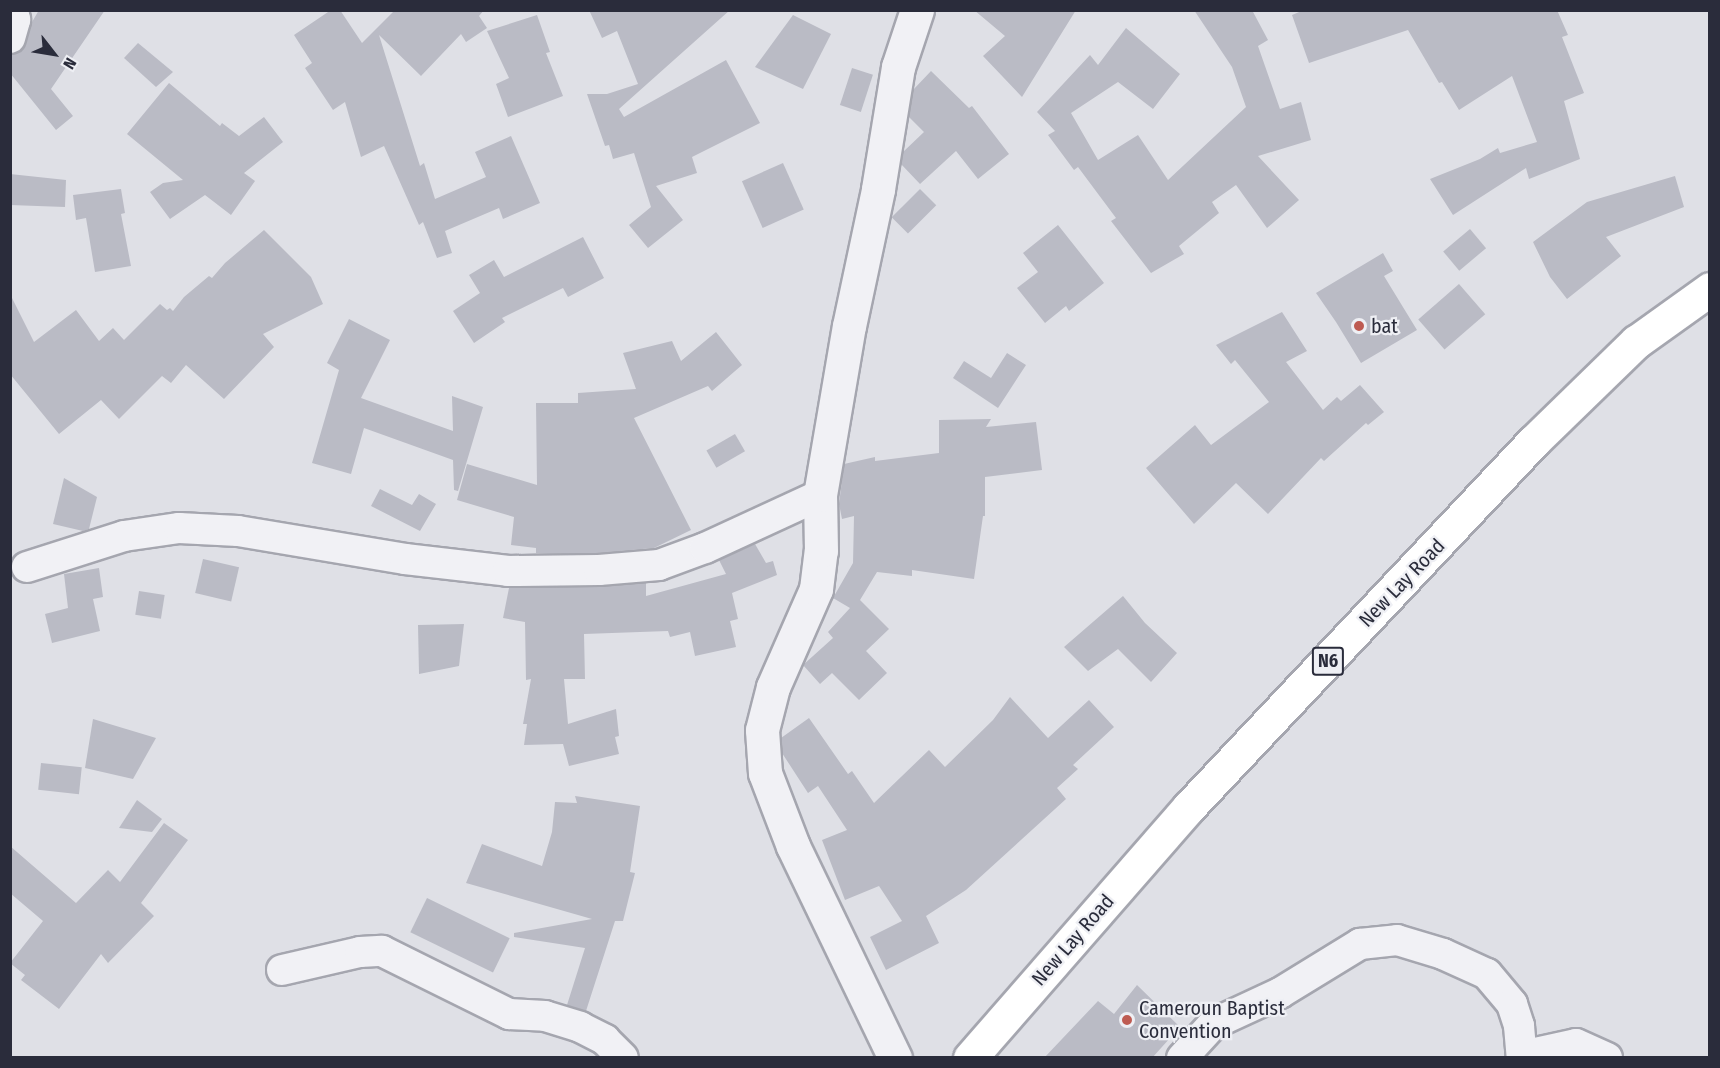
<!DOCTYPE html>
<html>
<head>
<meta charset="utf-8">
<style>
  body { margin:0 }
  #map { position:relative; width:1720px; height:1068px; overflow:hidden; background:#dfe0e6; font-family:"Fira Sans Condensed",sans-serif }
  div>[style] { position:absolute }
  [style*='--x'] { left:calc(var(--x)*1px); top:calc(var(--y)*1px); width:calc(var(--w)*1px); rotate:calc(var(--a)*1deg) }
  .building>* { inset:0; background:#babbc5; transform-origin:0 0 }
  .roads { filter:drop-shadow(2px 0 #a5a6af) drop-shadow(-2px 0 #a5a6af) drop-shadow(0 2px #a5a6af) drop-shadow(0 -2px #a5a6af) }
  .minor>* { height:30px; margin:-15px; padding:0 15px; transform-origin:15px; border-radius:15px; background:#f1f1f5 }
  .tertiary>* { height:33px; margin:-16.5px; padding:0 16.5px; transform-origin:16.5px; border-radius:16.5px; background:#f1f1f5 }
  .trunk>* { height:33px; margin:-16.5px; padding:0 16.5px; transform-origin:16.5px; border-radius:16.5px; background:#fff }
  .dots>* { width:16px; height:16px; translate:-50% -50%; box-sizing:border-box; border:3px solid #eeeff4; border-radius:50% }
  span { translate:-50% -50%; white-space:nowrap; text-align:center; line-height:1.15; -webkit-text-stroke:4.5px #eeeff4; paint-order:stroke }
  .shield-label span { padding:2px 4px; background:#eeeff4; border:2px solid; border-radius:4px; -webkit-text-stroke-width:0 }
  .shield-label { font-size:18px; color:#2a2c3b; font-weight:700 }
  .poi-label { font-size:20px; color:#2a2c3b }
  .left { translate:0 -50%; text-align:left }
  .street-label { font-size:20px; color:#2a2c3b }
  .frame { position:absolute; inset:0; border:12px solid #2a2c3b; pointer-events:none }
  .north { position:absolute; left:24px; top:24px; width:60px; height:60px; -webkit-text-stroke:4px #eeeff4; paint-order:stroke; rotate:121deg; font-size:16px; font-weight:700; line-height:24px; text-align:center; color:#2a2c3b }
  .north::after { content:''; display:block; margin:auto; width:21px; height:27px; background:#2a2c3b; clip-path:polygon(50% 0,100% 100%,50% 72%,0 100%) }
</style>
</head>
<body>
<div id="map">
  <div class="building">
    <div style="clip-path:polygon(39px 10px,105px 10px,51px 89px,73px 116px,56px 130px,10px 73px,10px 55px,22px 50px,32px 22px)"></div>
    <div style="clip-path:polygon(331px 10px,340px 10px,362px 43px,395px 10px,484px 10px,479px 16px,487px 28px,466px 42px,461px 34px,421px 76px,379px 35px,420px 166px,424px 163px,435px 199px,486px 177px,475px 152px,511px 136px,540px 203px,503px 219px,499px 208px,445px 231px,452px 253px,437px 258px,423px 222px,419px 225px,384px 146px,361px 157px,345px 102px,333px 110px,305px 68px,312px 63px,294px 35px)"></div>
    <div style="clip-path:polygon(589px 10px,730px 10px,619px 109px,624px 117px,726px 60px,760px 123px,692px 157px,697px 173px,656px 186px,683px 220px,648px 248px,629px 225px,651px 207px,634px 153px,613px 159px,609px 145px,605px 146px,587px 94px,607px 94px,638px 84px,617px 31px,602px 38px)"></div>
    <div style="clip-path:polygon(974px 10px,1076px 10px,1022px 97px,983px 56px,1005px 36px)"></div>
    <div style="clip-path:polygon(1194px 10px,1252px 10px,1268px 40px,1258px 46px,1280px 109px,1301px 102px,1311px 140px,1258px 156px,1299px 200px,1267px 228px,1236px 185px,1212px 202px,1219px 213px,1179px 246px,1184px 254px,1151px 273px,1111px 221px,1116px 218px,1078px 167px,1074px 170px,1048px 135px,1055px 131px,1037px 112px,1090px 55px,1098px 65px,1126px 28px,1180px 74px,1153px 109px,1118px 82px,1071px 113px,1098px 160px,1138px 135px,1168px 180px,1246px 107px,1232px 67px)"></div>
    <div style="clip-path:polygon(1304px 10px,1557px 10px,1568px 35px,1562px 37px,1584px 93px,1564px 101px,1580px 159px,1529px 179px,1526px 168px,1453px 215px,1430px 179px,1480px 159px,1498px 148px,1500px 153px,1537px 142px,1512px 76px,1459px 110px,1442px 82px,1439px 83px,1408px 30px,1309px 63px,1292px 15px)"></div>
    <div style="clip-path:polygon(537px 15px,550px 52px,546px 53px,563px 96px,508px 117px,496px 84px,509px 78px,487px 31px)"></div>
    <div style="clip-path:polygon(793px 15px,831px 34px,803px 89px,755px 67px)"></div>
    <div style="clip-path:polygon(138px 43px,173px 72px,156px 87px,124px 58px)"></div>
    <div style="left:852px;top:68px;width:22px;height:39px;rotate:18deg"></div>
    <div style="clip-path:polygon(931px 71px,969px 108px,972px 106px,1009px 154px,978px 179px,956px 151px,920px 184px,901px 164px,903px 152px,924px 132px,909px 117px,913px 90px)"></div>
    <div style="clip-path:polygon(169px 83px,220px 126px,222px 123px,239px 136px,264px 117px,283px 142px,244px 173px,255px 181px,231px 215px,205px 195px,170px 219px,150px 192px,163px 183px,183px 180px,127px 134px)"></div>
    <div style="left:783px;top:163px;width:51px;height:45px;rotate:66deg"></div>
    <div style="clip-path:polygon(10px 174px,66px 180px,65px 207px,10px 205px)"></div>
    <div style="clip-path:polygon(1675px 176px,1684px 207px,1606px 237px,1621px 256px,1567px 299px,1550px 277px,1533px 242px,1587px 202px)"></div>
    <div style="clip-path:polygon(121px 189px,125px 213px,121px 214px,131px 266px,95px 272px,86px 218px,76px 220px,73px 195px)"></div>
    <div style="left:920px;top:189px;width:23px;height:40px;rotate:45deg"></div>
    <div style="clip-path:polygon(1058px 225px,1104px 283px,1069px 311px,1066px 306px,1045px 323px,1017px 288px,1038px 272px,1023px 253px)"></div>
    <div style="left:1470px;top:229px;width:25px;height:35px;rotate:50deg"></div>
    <div style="clip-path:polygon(264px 230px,311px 277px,323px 304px,263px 334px,274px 347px,224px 399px,186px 365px,171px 383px,162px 376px,119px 419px,101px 400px,59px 434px,10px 374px,10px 294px,34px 342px,76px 310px,99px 341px,113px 328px,124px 340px,160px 304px,167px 310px,170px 308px,173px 311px,184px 297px,209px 276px,212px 278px,225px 263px)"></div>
    <div style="clip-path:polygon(583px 237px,604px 278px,568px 297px,563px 288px,502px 318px,505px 322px,474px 343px,453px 311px,480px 293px,469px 275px,494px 260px,504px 277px)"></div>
    <div style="clip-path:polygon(1383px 253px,1393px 271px,1384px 276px,1417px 330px,1361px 363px,1336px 322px,1316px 293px)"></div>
    <div style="left:1459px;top:284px;width:40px;height:54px;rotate:49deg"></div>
    <div style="clip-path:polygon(1282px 312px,1307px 351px,1286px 362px,1323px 410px,1337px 397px,1341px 401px,1360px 385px,1384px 412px,1368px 425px,1366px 423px,1324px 461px,1321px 458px,1268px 514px,1236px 483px,1194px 524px,1146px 468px,1195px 425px,1211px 445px,1269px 402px,1235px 360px,1231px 364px,1216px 345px)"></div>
    <div style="clip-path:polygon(349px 319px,390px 340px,361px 398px,453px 431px,452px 396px,483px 407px,458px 491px,454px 490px,453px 460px,364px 428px,351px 474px,312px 463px,339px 370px,327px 363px)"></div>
    <div style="clip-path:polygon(716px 332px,742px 365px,712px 391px,708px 386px,634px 418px,691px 530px,654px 548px,598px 553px,536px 553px,536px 548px,511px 545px,514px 517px,457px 500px,467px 464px,537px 485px,536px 403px,578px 403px,578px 393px,636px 389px,623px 353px,672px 341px,681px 361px)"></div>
    <div style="clip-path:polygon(1007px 353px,1026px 365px,998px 408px,953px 378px,964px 361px,991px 378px)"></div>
    <div style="clip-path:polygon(991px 419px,986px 427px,1036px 422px,1042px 470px,985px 477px,985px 516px,983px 516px,974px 579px,912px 570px,912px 576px,877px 572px,860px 600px,889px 629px,866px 651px,887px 673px,859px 700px,832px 673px,820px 684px,803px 665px,833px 638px,828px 632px,850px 608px,833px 598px,853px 563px,854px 516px,842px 519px,839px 504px,844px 464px,875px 457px,875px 461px,939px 453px,939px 420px)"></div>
    <div style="left:735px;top:434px;width:20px;height:33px;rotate:60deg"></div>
    <div style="clip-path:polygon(64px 478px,97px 497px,89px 529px,83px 531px,53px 524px)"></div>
    <div style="clip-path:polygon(380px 489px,412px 505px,419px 494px,436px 504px,420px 531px,371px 506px)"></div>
    <div style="clip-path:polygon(755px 544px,766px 563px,773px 561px,777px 575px,732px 593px,738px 619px,730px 621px,736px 647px,695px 656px,690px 632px,670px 637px,668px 631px,584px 634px,585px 679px,564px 679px,568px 724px,616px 709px,619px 736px,615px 737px,619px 754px,569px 766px,563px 744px,524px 745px,527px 724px,523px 724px,531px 679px,526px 680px,525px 622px,503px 618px,509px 588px,599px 587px,646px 583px,646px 596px,726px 574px,719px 560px)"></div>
    <div style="left:203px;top:559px;width:37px;height:35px;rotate:13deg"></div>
    <div style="clip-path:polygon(99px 568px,103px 597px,93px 599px,100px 631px,52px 643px,45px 614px,68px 608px,64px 574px)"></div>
    <div style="left:139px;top:591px;width:26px;height:24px;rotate:9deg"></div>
    <div style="clip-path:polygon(1123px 596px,1145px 623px,1177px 653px,1151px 682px,1118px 649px,1088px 671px,1064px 647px)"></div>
    <div style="clip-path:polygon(464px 624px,459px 666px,419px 674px,418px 625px)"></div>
    <div style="clip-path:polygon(1010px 697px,1048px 738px,1089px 700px,1114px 727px,1073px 765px,1078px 769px,1057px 788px,1066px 799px,966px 890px,926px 916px,939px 943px,886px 970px,870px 937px,902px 921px,879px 886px,845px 900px,822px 840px,847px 830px,818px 786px,808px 793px,782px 753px,781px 738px,809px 718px,848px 774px,852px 771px,874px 803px,929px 750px,945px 767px,993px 720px)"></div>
    <div style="clip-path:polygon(93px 719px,156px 738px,133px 779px,85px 768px)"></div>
    <div style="left:41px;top:763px;width:41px;height:27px;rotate:6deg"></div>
    <div style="clip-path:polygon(575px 796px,640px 806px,630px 872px,635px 873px,623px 921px,615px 921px,586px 1011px,567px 1005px,585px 948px,514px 937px,514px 933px,592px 919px,466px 883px,482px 844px,542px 866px,552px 832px,555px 802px,577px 803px)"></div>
    <div style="clip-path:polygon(137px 800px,162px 819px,152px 832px,119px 828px)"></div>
    <div style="clip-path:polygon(164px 823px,188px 840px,141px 903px,154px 916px,108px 963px,101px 954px,59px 1009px,21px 980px,25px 975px,10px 963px,43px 921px,10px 893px,10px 846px,76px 903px,108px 870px,120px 882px)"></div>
    <div style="left:427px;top:898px;width:92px;height:38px;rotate:26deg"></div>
    <div style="clip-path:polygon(1137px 985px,1180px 1027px,1152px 1058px,1044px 1058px,1098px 1001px,1114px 1014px)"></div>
  </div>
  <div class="roads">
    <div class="minor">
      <div style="--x:10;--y:38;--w:19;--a:-74"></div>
      <div style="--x:15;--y:20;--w:10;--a:-101"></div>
      <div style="--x:27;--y:567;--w:102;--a:-17.7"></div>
      <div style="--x:124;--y:536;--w:56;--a:-8.3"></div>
      <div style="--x:179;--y:528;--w:59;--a:2.9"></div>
      <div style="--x:238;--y:531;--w:169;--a:9.5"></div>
      <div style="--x:405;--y:559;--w:104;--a:6.6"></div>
      <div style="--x:508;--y:571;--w:91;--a:-0.6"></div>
      <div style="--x:599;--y:570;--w:60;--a:-4.8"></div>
      <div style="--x:659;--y:565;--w:49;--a:-20.3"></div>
      <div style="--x:705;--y:548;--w:127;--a:-24.7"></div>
      <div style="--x:282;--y:970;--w:80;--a:-13"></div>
      <div style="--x:360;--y:952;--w:22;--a:-3"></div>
      <div style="--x:382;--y:951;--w:142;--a:26.4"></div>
      <div style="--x:509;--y:1014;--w:36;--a:3"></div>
      <div style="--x:545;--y:1016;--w:37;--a:17"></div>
      <div style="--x:580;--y:1027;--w:28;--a:27"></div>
      <div style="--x:605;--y:1040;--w:25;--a:45"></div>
      <div style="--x:1522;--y:1056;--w:55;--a:-12.5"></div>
      <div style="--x:1576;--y:1044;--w:34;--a:24"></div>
      <div style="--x:1182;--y:1058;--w:46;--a:-47.6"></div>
      <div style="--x:1213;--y:1024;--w:74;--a:-24.8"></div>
      <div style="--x:1280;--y:993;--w:94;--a:-31.5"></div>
      <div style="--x:1360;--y:944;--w:37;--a:-6"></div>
      <div style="--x:1397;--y:940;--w:48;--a:16.9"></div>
      <div style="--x:1443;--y:954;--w:48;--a:24.4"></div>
      <div style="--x:1487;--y:974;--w:39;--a:50"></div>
      <div style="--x:1512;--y:1004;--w:23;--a:72"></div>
      <div style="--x:1519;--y:1026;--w:32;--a:85"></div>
    </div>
    <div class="tertiary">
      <div style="--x:895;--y:1058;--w:235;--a:-115.7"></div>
      <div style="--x:793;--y:846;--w:78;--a:-111"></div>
      <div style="--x:765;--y:773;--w:43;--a:-94"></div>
      <div style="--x:762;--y:730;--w:44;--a:-75.7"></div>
      <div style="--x:773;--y:687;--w:107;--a:-66.3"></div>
      <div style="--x:816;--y:589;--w:38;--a:-83"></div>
      <div style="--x:821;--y:551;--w:56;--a:-91"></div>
      <div style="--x:820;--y:495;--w:171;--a:-80.3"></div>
      <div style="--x:849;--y:326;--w:140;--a:-78"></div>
      <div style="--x:878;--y:189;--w:124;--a:-80.7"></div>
      <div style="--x:898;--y:67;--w:60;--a:-71.6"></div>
    </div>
    <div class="trunk">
      <div style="--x:970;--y:1058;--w:333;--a:-48.9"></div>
      <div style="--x:1189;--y:807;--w:502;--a:-46.7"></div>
      <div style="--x:1533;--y:442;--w:144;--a:-44.2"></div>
      <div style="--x:1636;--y:342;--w:91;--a:-35.6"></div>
    </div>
  </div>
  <div class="dots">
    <div style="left:1359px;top:326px;background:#be5b52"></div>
    <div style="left:1127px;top:1020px;background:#be5b52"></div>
  </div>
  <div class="shield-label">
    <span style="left:1328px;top:661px">N6</span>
  </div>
  <div class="poi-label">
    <span class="left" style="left:1371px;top:326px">bat</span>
    <span class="left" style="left:1139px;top:1020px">Cameroun Baptist<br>Convention</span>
  </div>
  <div class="street-label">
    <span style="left:1402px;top:583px;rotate:-46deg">New Lay Road</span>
    <span style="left:1073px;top:940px;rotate:-49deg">New Lay Road</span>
  </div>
  <div class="frame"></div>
  <div class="north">N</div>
</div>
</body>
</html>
